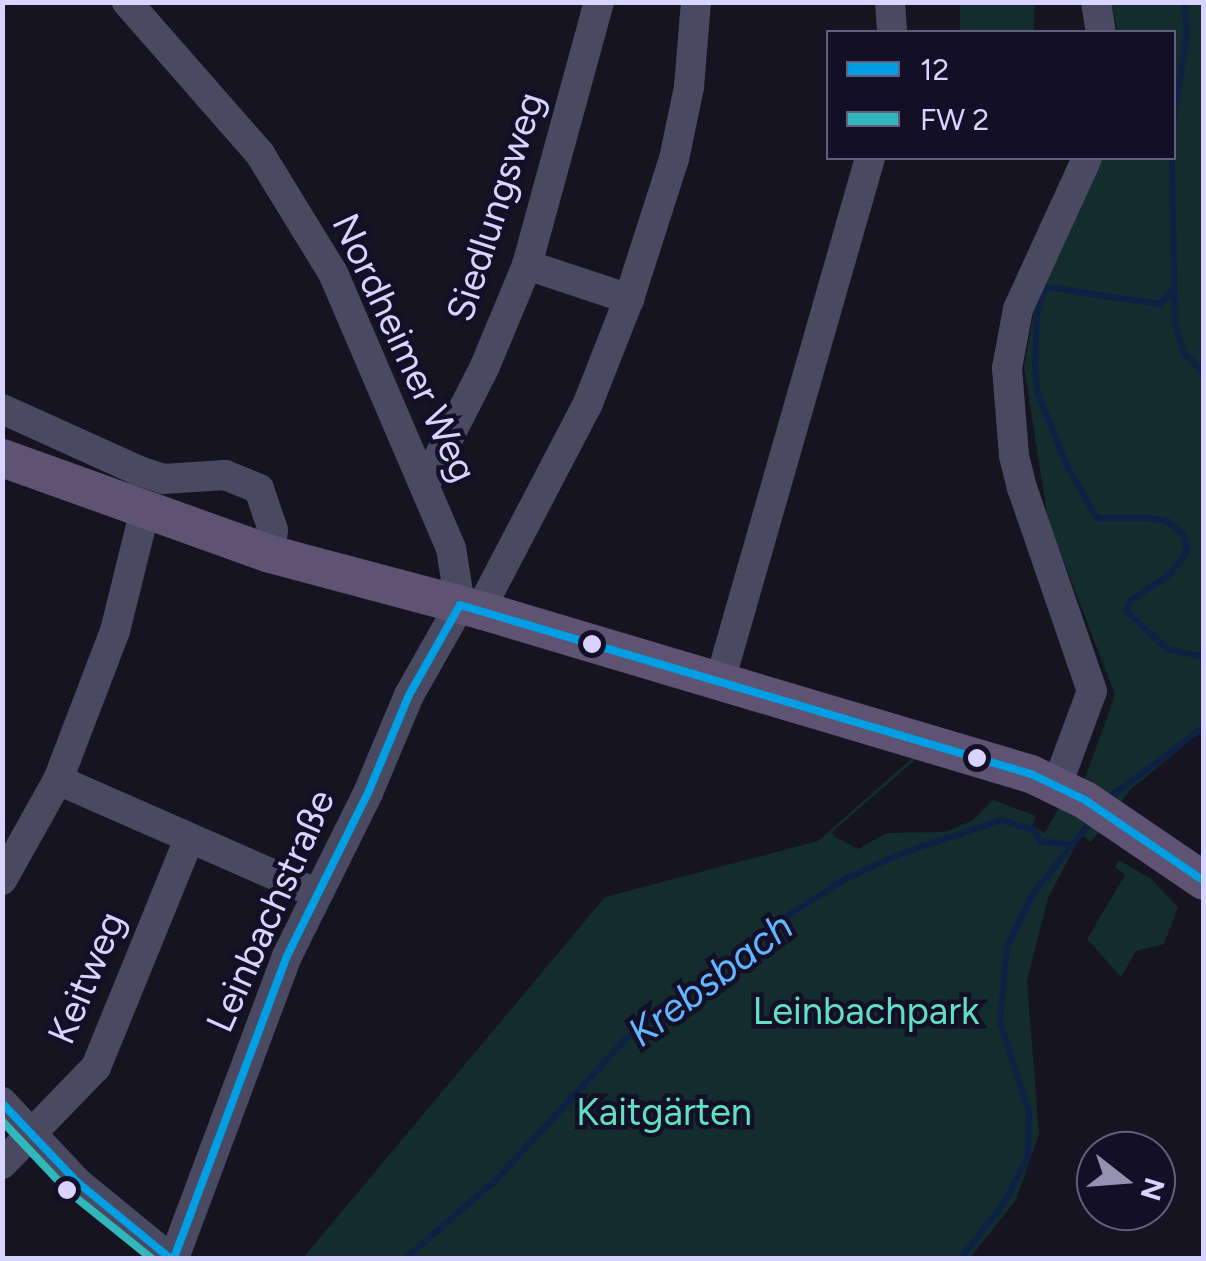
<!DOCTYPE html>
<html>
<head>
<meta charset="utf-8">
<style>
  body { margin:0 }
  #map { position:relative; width:1206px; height:1261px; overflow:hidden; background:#161421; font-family:Figtree,sans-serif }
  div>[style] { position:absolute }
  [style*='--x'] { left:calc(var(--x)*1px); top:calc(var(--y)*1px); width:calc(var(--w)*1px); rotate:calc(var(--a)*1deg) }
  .green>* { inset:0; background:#132c2d; transform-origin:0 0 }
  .stream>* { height:6px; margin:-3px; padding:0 3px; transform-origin:3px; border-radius:3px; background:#0d2144 }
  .minor>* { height:30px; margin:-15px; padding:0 15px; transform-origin:15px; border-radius:15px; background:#4a4962 }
  .major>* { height:38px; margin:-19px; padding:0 19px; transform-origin:19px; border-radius:19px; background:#5e5373 }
  .bus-1>* { height:8px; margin:-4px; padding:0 4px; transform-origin:4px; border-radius:4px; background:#009ee3 }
  .bus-2>* { height:8px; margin:-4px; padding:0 4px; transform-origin:4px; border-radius:4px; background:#2fb7bc }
  .dots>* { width:28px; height:28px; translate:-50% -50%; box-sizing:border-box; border:5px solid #130f26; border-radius:50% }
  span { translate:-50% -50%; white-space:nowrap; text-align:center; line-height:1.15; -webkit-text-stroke:9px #130f26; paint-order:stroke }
  .street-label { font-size:38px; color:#d9d4ff }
  .park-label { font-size:38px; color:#5fe0c0 }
  .water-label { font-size:40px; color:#62b6ff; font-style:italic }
  .frame { position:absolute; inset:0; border:5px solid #d9d4ff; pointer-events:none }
  .legend { position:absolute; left:826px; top:30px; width:350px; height:130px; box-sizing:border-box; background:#130f26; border:2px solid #625e7d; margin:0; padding:12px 18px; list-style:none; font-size:30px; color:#d9d4ff }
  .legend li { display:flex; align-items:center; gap:20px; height:50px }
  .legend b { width:50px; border:2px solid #625e7d }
  .north { position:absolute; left:1076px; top:1131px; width:100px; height:100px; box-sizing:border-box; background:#130f26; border:2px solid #625e7d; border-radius:50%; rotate:107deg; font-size:28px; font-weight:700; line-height:40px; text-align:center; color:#d9d4ff }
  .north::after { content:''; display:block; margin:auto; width:35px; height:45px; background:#9591b1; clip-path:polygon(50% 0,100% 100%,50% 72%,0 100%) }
</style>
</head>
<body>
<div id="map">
  <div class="green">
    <div style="left:960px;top:3px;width:74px;height:29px"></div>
    <div style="clip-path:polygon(evenodd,1111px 3px,1203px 3px,1203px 730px,1131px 789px,1091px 842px,1081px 835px,1048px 898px,1027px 981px,1039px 1134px,1016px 1200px,970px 1258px,303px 1258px,605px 897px,818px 841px,917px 754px,1075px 806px,1115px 695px,1048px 520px,1024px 367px,1037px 292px,1097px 158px,1174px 158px,1174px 32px,1118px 32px,1111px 3px,916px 759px,1061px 804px,1045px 833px,1032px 826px,1036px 816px,993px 800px,972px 821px,944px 832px,886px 833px,858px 849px,835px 837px,832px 832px,916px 759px)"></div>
    <div style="clip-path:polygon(1119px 860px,1151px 879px,1178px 907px,1164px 944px,1136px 951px,1121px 977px,1087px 939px,1125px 875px,1115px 867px)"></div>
  </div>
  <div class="stream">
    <div style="--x:1174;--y:117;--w:84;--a:-81.1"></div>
    <div style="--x:1187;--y:34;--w:32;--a:-94"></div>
    <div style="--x:1172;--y:158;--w:165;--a:89"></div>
    <div style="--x:1175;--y:323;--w:31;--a:73"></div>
    <div style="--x:1184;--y:353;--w:28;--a:45"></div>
    <div style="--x:1174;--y:288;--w:21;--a:131"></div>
    <div style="--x:1160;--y:304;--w:116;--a:-171.6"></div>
    <div style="--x:1045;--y:287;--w:29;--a:106"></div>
    <div style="--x:1037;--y:315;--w:51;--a:92.2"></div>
    <div style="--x:1035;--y:366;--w:28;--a:84"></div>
    <div style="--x:1038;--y:394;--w:78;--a:68.1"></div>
    <div style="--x:1067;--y:466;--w:60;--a:60"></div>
    <div style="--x:1097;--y:518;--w:52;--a:0"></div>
    <div style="--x:1149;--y:518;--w:18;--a:9"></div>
    <div style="--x:1167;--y:521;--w:21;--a:39"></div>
    <div style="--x:1183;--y:534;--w:18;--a:77"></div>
    <div style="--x:1187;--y:552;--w:28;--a:128"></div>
    <div style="--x:1170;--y:574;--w:47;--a:146.3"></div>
    <div style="--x:1131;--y:600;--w:12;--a:114"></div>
    <div style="--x:1126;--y:611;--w:56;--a:42.8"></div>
    <div style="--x:1167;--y:649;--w:38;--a:12"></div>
    <div style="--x:1109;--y:798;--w:119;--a:-36.8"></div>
    <div style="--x:406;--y:1258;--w:121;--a:-41"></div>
    <div style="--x:497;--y:1179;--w:189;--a:-47.4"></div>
    <div style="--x:625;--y:1040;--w:199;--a:-37.4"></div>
    <div style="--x:783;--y:919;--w:72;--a:-33"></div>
    <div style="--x:843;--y:880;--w:68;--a:-24.3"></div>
    <div style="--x:905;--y:852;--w:102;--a:-18.3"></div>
    <div style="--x:1002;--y:820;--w:34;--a:17"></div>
    <div style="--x:1034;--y:830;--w:13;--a:61"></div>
    <div style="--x:1040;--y:841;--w:32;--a:7"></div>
    <div style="--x:961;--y:1258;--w:70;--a:-52"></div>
    <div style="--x:1004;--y:1203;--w:52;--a:-62.4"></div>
    <div style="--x:1028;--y:1157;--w:45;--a:-88.7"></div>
    <div style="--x:1029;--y:1112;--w:95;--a:-107.9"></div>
    <div style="--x:1000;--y:1022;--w:75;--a:-84.7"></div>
    <div style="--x:1007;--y:947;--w:58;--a:-64.3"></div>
    <div style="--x:1032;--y:895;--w:96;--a:-51.3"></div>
  </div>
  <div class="minor">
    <div style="--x:127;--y:2;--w:202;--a:48.8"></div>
    <div style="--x:260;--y:154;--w:140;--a:58.5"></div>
    <div style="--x:333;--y:273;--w:299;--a:66.8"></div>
    <div style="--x:451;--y:548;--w:58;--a:81"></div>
    <div style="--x:460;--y:605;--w:103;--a:119.5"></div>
    <div style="--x:409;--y:695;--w:106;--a:112.7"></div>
    <div style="--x:368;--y:793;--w:182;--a:116.4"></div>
    <div style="--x:287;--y:956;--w:322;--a:110.5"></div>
    <div style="--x:890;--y:2;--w:30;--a:86"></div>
    <div style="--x:1096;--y:2;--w:30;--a:81"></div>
    <div style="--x:527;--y:265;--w:108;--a:18.4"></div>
    <div style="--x:2;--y:409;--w:150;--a:24.3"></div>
    <div style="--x:139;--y:471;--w:25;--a:18"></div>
    <div style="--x:163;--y:479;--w:62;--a:-3.7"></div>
    <div style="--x:225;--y:475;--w:37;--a:22"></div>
    <div style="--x:259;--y:489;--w:43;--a:71.1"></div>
    <div style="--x:273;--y:530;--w:24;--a:97"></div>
    <div style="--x:425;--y:484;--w:132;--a:-63"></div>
    <div style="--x:485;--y:366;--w:109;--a:-67.4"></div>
    <div style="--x:527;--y:265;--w:273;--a:-74.7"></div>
    <div style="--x:480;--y:610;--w:233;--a:-62.4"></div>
    <div style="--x:588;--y:403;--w:112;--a:-68.5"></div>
    <div style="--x:629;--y:299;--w:147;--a:-72.2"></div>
    <div style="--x:674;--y:159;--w:74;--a:-78.2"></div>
    <div style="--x:689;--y:87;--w:85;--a:-85.3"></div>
    <div style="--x:720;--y:681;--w:544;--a:-74"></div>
    <div style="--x:58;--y:780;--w:282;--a:23.7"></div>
    <div style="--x:1057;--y:785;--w:100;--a:-69.6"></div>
    <div style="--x:1092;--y:691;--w:215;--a:-109"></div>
    <div style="--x:1022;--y:488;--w:34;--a:-104"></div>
    <div style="--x:1014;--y:455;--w:87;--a:-94.6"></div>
    <div style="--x:1007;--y:368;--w:60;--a:-79.4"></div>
    <div style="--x:1018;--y:309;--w:166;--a:-65.4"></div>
    <div style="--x:2;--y:880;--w:115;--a:-60.8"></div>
    <div style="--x:58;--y:780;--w:160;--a:-69.1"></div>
    <div style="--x:115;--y:631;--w:125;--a:-76.1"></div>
    <div style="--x:2;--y:1102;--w:110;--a:46.8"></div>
    <div style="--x:77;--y:1182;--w:120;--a:39.3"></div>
    <div style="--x:2;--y:1164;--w:135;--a:-45.9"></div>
    <div style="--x:96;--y:1067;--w:246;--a:-67.8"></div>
  </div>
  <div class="major">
    <div style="--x:2;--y:458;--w:285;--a:19.7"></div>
    <div style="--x:270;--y:554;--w:217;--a:14.9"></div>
    <div style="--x:480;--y:610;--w:575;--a:16.58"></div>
    <div style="--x:1031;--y:774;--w:60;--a:25.7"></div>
    <div style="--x:1085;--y:800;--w:144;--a:34.2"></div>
  </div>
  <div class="bus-1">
    <div style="--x:2;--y:1103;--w:109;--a:46.5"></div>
    <div style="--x:77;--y:1182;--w:120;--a:39.3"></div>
    <div style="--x:174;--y:1258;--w:322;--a:-69.5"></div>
    <div style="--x:287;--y:956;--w:182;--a:-63.6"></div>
    <div style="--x:368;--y:793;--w:106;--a:-67.3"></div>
    <div style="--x:409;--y:695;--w:103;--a:-60.5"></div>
    <div style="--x:460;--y:605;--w:595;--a:16.49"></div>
    <div style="--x:1031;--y:774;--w:60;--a:25.7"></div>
    <div style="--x:1085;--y:800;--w:144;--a:34.2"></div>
  </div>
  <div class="bus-2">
    <div style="--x:2;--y:1121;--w:98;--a:46.7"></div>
    <div style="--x:69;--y:1192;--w:105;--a:38.8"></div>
  </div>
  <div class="dots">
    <div style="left:592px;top:644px;background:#d9d4ff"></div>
    <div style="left:977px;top:758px;background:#d9d4ff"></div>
    <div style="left:67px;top:1190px;background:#d9d4ff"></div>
  </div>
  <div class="street-label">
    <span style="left:496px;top:207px;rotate:-72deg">Siedlungsweg</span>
    <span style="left:404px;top:348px;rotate:65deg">Nordheimer Weg</span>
    <span style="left:271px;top:911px;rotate:-66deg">Leinbachstraße</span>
    <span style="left:87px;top:978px;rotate:-67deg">Keitweg</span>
  </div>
  <div class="park-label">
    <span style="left:866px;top:1012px">Leinbachpark</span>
    <span style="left:664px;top:1113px">Kaitgärten</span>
  </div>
  <div class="water-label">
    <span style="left:710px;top:979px;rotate:-37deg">Krebsbach</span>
  </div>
  <div class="frame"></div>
  <ul class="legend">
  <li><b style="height:12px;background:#009ee3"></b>12</li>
  <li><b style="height:12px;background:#2fb7bc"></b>FW 2</li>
  </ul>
  <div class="north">N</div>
</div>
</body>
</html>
